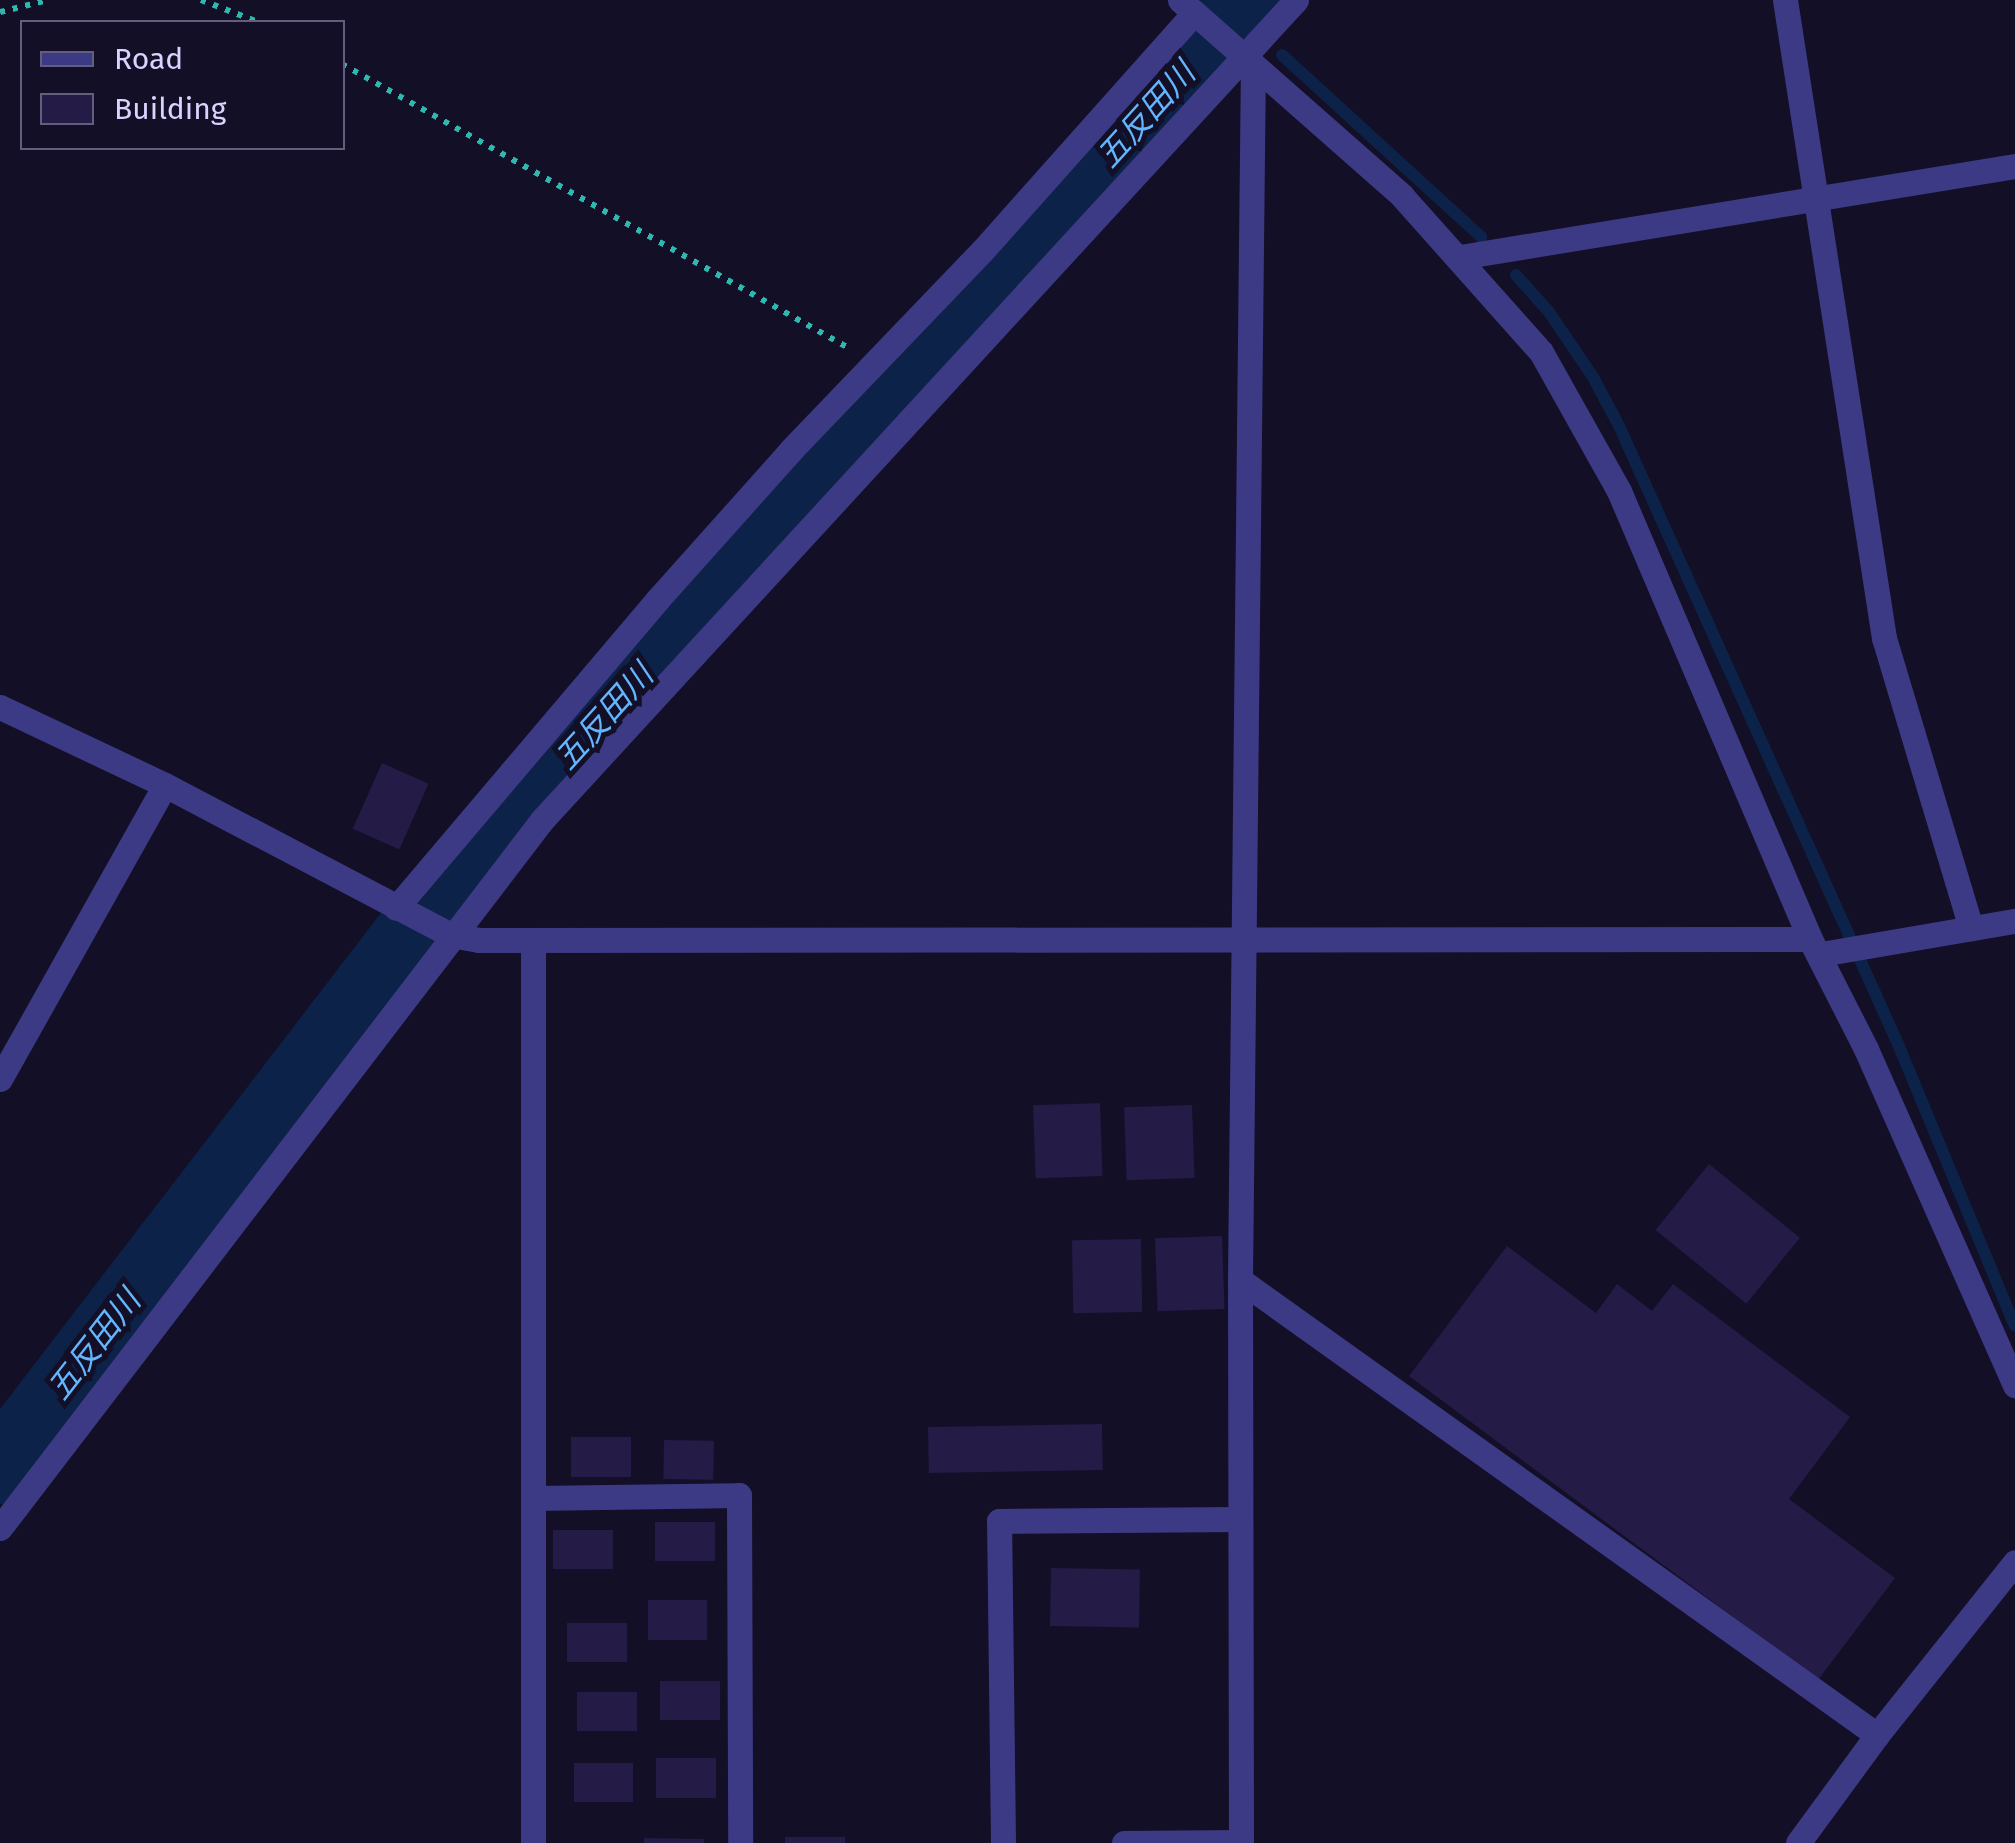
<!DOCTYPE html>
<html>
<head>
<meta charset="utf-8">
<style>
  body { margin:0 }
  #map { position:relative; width:2015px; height:1843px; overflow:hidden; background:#130f26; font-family:"Fira Sans","Noto Sans JP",sans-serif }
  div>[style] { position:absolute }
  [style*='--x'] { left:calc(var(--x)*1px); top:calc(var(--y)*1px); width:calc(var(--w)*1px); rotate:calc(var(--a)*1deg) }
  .stream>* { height:12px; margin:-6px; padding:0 6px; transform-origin:6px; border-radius:6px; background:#0c2248 }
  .river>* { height:72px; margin:-36px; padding:0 36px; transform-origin:36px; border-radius:36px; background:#0c2248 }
  .building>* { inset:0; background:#241b47; transform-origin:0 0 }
  .path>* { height:6px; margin-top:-3px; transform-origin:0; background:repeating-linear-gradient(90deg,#2fb8b0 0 5px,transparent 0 13px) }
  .minor>* { height:25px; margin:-12.5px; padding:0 12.5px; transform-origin:12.5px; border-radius:12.5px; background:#3d3a85 }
  .tertiary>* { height:25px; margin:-12.5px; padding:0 12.5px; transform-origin:12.5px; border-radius:12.5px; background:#3d3a85 }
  span { translate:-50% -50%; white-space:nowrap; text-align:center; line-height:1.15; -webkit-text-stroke:10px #130f26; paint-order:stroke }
  .water-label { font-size:32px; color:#62b6ff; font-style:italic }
  .legend { position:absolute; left:20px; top:20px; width:325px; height:130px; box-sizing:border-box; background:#130f26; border:2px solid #625e7d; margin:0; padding:12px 18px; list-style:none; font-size:30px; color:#d9d4ff }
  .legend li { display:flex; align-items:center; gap:20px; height:50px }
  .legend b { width:50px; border:2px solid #625e7d }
</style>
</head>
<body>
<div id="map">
  <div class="stream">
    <div style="--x:1236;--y:14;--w:12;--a:42"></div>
    <div style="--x:1282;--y:55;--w:270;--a:42.4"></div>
    <div style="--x:1516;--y:275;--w:50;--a:48.3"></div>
    <div style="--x:1549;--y:312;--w:78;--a:55.9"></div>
    <div style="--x:1593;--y:377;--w:55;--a:62"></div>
    <div style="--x:1619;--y:426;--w:678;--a:65.7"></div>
    <div style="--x:1898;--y:1044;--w:305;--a:67.5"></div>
  </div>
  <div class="river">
    <div style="--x:0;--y:1468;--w:680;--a:-52.47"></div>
    <div style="--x:414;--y:929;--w:252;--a:-49"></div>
    <div style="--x:579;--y:739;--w:998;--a:-47.8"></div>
  </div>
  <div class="building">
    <div style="left:382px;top:763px;width:51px;height:72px;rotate:24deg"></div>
    <div style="left:1100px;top:1103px;width:73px;height:67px;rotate:88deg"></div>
    <div style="left:1192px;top:1105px;width:73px;height:68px;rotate:88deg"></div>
    <div style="left:1709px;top:1164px;width:117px;height:85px;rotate:39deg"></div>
    <div style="left:1222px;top:1236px;width:73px;height:67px;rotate:88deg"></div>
    <div style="left:1141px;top:1239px;width:73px;height:69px;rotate:89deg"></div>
    <div style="clip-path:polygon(1507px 1246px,1596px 1313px,1617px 1284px,1652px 1311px,1673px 1284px,1850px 1417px,1789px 1499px,1895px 1578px,1818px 1680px,1409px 1376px)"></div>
    <div style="left:1102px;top:1424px;width:46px;height:174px;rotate:89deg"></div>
    <div style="left:571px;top:1437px;width:60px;height:40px"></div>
    <div style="left:664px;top:1440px;width:50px;height:39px;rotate:1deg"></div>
    <div style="left:655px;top:1522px;width:60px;height:39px"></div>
    <div style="left:553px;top:1530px;width:60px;height:39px"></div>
    <div style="left:1051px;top:1568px;width:89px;height:58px;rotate:1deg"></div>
    <div style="left:648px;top:1600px;width:59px;height:40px"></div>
    <div style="left:567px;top:1623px;width:60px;height:39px"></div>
    <div style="left:660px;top:1681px;width:60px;height:39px"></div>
    <div style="left:577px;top:1692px;width:60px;height:39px"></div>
    <div style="left:656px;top:1758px;width:60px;height:40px"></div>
    <div style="left:574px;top:1763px;width:59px;height:39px"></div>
    <div style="left:785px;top:1837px;width:60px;height:6px"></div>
    <div style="clip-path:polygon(644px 1838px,704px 1839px,704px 1843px,644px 1843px)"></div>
  </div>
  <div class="path">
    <div style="--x:201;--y:0;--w:61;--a:21.1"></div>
    <div style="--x:0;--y:12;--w:49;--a:-14"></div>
    <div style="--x:342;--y:64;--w:579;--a:29.27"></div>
  </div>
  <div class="minor">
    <div style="--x:1785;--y:0;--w:646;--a:81.18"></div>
    <div style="--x:1884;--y:638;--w:303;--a:73.3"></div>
    <div style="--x:1460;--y:257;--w:562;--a:-9.31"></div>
    <div style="--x:0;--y:707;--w:183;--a:25.3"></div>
    <div style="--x:165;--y:785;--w:323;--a:27.7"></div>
    <div style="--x:451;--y:935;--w:28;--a:10"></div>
    <div style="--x:479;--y:940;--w:1331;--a:-0.04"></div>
    <div style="--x:396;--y:908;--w:405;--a:-49.7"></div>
    <div style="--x:658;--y:599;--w:200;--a:-48.2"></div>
    <div style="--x:791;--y:450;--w:276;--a:-46.2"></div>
    <div style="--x:982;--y:251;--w:319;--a:-48.3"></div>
    <div style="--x:1821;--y:954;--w:197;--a:-9.7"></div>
    <div style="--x:0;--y:1079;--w:337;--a:-60.7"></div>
    <div style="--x:1240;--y:1280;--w:783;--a:35.54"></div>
    <div style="--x:533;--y:1498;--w:206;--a:-0.8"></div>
    <div style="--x:739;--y:1495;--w:348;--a:89.8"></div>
    <div style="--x:0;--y:1528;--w:892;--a:-52.56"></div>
    <div style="--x:542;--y:820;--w:1114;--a:-47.4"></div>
    <div style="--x:533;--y:1843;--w:902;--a:-90"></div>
    <div style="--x:1003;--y:1843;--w:322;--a:-90.7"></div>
    <div style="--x:999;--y:1521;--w:241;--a:-0.5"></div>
    <div style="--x:1124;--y:1843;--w:117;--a:-0.5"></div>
    <div style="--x:1241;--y:1843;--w:563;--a:-90.1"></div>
    <div style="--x:1240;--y:1280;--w:1212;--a:-89.39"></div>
    <div style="--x:1798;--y:1843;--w:134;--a:-53.8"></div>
    <div style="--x:1877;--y:1735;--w:221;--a:-51.4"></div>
  </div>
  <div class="tertiary">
    <div style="--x:1180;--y:0;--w:296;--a:41.4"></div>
    <div style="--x:1402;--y:196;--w:209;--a:48.3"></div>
    <div style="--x:1541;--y:352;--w:159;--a:60.7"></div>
    <div style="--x:1619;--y:491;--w:487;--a:66.9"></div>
    <div style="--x:1810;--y:939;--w:123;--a:63"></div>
    <div style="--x:1866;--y:1049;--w:368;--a:66.1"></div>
  </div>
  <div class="water-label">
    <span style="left:1146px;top:115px;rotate:-48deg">五反田川</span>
    <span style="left:604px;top:717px;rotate:-48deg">五反田川</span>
    <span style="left:94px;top:1345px;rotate:-52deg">五反田川</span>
  </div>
  <ul class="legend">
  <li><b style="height:12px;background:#3d3a85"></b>Road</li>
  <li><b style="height:28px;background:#241b47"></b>Building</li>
  </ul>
</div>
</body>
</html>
